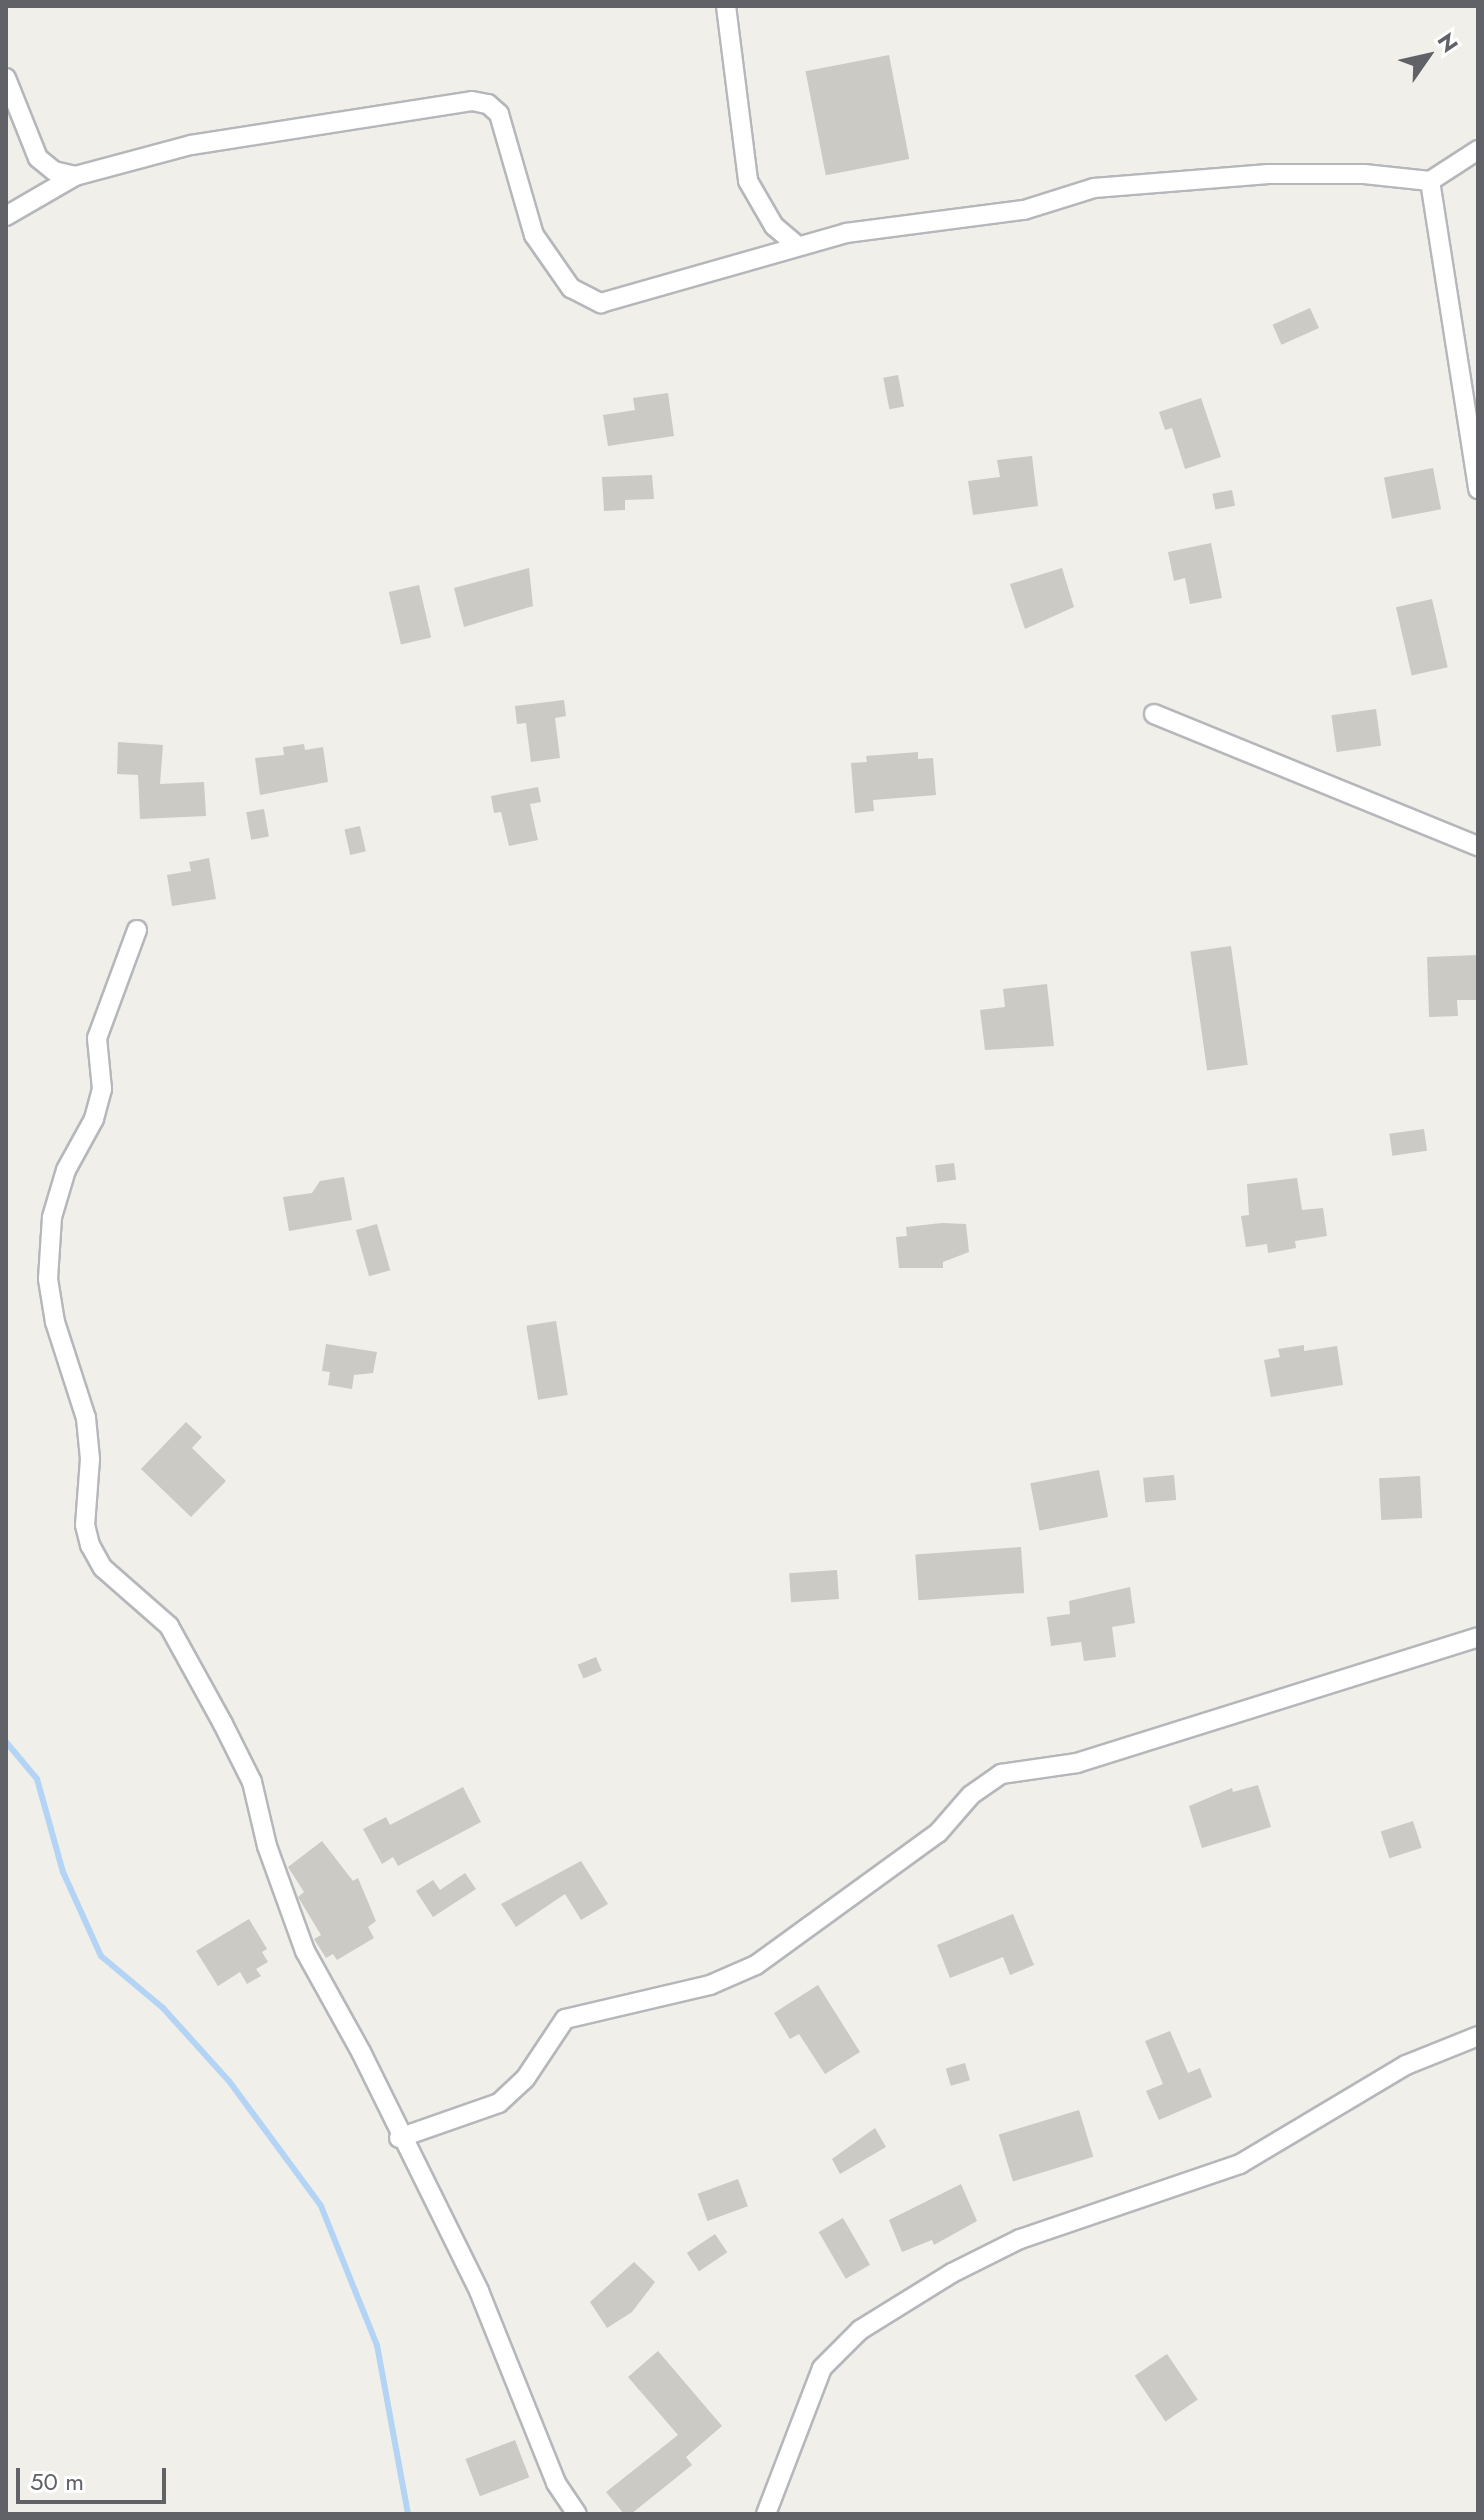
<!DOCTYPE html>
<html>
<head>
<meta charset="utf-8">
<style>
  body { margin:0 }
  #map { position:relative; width:1484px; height:2520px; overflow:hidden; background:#f0efe9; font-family:Jost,sans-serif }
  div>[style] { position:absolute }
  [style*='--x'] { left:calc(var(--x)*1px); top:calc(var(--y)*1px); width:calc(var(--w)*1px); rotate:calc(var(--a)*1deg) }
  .stream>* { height:6px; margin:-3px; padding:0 3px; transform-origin:3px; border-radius:3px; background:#b4d4f5 }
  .building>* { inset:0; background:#cbcac5; transform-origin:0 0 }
  .roads { filter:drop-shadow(2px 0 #b5b7bb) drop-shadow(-2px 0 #b5b7bb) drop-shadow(0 2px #b5b7bb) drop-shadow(0 -2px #b5b7bb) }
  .minor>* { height:18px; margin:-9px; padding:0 9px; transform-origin:9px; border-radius:9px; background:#fff }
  span { translate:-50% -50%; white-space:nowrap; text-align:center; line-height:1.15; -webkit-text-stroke:8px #fff; paint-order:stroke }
  .frame { position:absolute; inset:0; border:8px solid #606267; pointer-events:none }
  .north { position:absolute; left:1388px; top:16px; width:80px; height:80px; -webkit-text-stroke:6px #fff; paint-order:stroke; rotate:56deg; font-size:22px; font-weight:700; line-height:32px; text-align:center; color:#606267 }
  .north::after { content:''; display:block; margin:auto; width:28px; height:36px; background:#606267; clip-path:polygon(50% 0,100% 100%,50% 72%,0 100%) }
  .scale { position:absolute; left:16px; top:2468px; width:150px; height:36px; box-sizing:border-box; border:4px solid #606267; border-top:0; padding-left:10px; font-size:24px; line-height:28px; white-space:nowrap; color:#606267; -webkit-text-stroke:6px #fff; paint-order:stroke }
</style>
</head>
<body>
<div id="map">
  <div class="stream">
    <div style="--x:6;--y:1742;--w:48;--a:50"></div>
    <div style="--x:37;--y:1779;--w:97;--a:74.4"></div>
    <div style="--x:63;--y:1872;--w:92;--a:65.7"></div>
    <div style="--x:101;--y:1956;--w:81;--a:40"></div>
    <div style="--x:163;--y:2008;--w:98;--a:47.9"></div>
    <div style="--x:229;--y:2081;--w:155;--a:53.6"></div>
    <div style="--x:321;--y:2206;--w:150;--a:68.1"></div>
    <div style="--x:377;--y:2345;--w:172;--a:79.6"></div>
  </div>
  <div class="building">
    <div style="left:889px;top:55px;width:106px;height:85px;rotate:79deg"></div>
    <div style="left:1310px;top:308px;width:22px;height:41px;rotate:66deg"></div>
    <div style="left:898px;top:375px;width:32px;height:15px;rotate:79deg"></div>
    <div style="clip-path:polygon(668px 393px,674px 436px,608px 446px,603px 415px,635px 410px,633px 398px)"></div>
    <div style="clip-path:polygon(1201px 398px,1221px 457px,1185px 469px,1172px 428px,1165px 430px,1159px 412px)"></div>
    <div style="clip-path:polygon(1032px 456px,1038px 506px,973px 515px,968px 481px,1000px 477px,997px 460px)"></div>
    <div style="left:1433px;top:468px;width:42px;height:50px;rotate:79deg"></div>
    <div style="clip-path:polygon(652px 475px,654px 499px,625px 500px,625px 510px,604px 511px,602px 477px)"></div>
    <div style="left:1232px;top:490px;width:16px;height:20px;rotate:79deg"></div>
    <div style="clip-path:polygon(1211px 543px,1222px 598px,1190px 604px,1185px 578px,1174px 581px,1168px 552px)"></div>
    <div style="clip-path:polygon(529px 568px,533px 606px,464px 627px,454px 588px)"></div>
    <div style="clip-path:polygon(1062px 568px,1074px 607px,1025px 629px,1010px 584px)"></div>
    <div style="left:419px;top:585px;width:54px;height:31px;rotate:77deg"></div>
    <div style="left:1432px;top:599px;width:70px;height:37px;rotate:77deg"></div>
    <div style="clip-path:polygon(564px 700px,566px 716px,555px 718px,560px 758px,531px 762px,526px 723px,517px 724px,515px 706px)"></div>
    <div style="left:1376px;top:709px;width:37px;height:45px;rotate:82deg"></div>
    <div style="clip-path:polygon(118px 742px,163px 745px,160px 784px,204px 782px,206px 816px,140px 819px,138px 775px,117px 774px)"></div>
    <div style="clip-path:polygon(304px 744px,305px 750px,323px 747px,328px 782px,260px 795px,255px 758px,284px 755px,283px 747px)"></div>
    <div style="clip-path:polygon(918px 752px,918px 759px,933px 758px,936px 795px,873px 800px,874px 811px,855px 813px,851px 763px,867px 762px,866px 756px)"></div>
    <div style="clip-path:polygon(538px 787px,541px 802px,530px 804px,538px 840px,509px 846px,501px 812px,494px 813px,491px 796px)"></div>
    <div style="left:264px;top:809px;width:28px;height:18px;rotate:80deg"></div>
    <div style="left:360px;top:826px;width:26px;height:16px;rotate:77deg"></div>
    <div style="clip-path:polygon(209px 858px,216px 899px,172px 906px,167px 875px,191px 871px,189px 862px)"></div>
    <div style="left:1231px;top:946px;width:120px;height:41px;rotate:82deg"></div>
    <div style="clip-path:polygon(1478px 955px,1478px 1000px,1457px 1000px,1458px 1016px,1429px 1017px,1427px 957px)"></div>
    <div style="clip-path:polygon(1047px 984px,1054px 1046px,985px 1050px,980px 1010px,1005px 1007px,1003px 989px)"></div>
    <div style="left:1424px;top:1129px;width:22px;height:35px;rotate:82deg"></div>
    <div style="left:954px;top:1163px;width:17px;height:19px;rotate:83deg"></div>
    <div style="clip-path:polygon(344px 1177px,352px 1220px,289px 1231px,283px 1197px,312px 1193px,320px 1181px)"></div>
    <div style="clip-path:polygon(1297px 1178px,1302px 1210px,1323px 1208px,1327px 1236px,1295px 1241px,1296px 1248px,1268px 1253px,1267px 1244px,1246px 1247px,1241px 1216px,1249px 1215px,1247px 1184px)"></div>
    <div style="clip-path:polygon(942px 1223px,966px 1224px,969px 1252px,943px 1262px,943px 1268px,899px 1268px,896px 1237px,907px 1236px,906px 1227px)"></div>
    <div style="left:377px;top:1224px;width:48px;height:22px;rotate:74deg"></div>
    <div style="left:556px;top:1321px;width:75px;height:30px;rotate:81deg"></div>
    <div style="clip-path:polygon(326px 1344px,377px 1352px,373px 1373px,354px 1375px,352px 1389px,328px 1385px,330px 1372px,322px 1371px)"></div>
    <div style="clip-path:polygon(1304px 1345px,1304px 1351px,1337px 1346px,1343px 1385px,1271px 1397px,1264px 1360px,1280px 1357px,1278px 1349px)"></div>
    <div style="clip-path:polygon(186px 1422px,202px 1437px,192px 1448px,226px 1481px,191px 1517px,141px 1469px)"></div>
    <div style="left:1099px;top:1470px;width:48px;height:70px;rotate:79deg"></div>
    <div style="left:1174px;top:1475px;width:25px;height:31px;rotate:85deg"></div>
    <div style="left:1420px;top:1476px;width:42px;height:41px;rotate:87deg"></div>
    <div style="left:1021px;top:1547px;width:46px;height:106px;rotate:86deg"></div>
    <div style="left:837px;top:1570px;width:29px;height:48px;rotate:86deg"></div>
    <div style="clip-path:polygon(1130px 1587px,1135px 1623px,1112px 1627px,1116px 1657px,1084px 1661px,1081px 1642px,1051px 1646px,1047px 1617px,1070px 1614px,1069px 1601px)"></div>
    <div style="left:596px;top:1657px;width:15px;height:20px;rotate:67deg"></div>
    <div style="clip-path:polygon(1258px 1785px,1271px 1827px,1202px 1848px,1189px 1806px,1232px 1788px,1233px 1792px)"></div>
    <div style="clip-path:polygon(463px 1787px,481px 1822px,398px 1866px,393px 1857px,382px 1864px,363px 1829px,386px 1817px,390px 1825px)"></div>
    <div style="left:1413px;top:1821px;width:28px;height:34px;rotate:72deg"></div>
    <div style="clip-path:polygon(322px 1841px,353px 1881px,358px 1878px,376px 1921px,368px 1927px,374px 1938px,337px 1960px,333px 1954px,326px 1958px,314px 1939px,321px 1935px,298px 1897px,304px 1892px,288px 1867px)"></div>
    <div style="clip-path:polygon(581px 1861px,608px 1904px,581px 1920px,565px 1894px,516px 1927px,501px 1904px)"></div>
    <div style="clip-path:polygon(465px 1873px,476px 1889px,433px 1917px,416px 1891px,433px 1880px,440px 1890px)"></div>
    <div style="clip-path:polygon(1013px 1914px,1034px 1965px,1010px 1975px,1003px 1957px,950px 1978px,937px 1945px)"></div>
    <div style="clip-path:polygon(249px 1919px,267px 1949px,262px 1952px,268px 1962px,256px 1969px,261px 1976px,247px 1984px,240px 1972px,218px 1986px,196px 1951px)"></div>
    <div style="clip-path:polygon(818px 1985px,860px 2052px,825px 2074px,799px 2034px,790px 2039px,774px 2013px)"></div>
    <div style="clip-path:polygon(1170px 2031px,1188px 2073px,1200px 2068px,1212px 2097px,1159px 2120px,1146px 2091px,1163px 2084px,1145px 2041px)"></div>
    <div style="left:965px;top:2063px;width:18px;height:20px;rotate:74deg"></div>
    <div style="left:1079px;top:2110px;width:49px;height:84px;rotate:73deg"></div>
    <div style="clip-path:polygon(875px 2128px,886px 2147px,840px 2174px,832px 2159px)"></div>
    <div style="left:738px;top:2179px;width:29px;height:43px;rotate:70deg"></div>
    <div style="clip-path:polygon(961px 2184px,977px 2221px,934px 2245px,932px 2240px,902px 2252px,889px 2220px)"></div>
    <div style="left:843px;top:2218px;width:54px;height:28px;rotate:60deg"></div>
    <div style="left:715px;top:2234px;width:22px;height:34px;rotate:56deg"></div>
    <div style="clip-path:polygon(634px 2262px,655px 2282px,632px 2312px,607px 2328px,590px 2302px)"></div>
    <div style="clip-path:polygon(658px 2351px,722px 2426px,686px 2457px,692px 2465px,631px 2514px,624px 2514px,606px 2492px,678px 2435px,628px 2377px)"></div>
    <div style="left:1167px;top:2354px;width:55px;height:39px;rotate:56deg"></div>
    <div style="left:515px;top:2440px;width:40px;height:53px;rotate:69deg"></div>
  </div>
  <div class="roads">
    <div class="minor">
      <div style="--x:726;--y:6;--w:176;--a:82.8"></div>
      <div style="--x:748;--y:181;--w:52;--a:60"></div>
      <div style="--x:774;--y:226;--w:30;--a:40"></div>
      <div style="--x:6;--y:78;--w:86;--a:68.2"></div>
      <div style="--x:38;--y:158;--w:21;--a:39"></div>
      <div style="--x:54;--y:171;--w:22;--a:13"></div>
      <div style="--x:1478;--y:150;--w:57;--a:147.1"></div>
      <div style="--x:1430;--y:181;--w:312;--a:81.1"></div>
      <div style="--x:6;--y:216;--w:80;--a:-30.1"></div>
      <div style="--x:75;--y:176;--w:120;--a:-15"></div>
      <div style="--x:191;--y:145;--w:284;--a:-8.9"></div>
      <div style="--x:472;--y:101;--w:16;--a:11"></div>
      <div style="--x:488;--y:104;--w:15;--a:42"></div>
      <div style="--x:499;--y:114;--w:126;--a:73.9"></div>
      <div style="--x:534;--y:235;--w:65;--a:55.1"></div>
      <div style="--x:571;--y:288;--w:34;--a:27"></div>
      <div style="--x:601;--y:303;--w:255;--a:-15.9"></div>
      <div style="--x:846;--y:233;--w:179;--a:-7.4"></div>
      <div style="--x:1024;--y:210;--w:73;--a:-17.4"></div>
      <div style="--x:1094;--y:188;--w:175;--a:-4.6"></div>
      <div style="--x:1268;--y:174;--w:96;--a:0"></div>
      <div style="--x:1364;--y:174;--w:66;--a:6.1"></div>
      <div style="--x:1154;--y:714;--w:350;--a:22.2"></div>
      <div style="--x:137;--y:930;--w:115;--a:110.3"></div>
      <div style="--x:97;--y:1038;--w:51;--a:84.4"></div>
      <div style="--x:102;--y:1089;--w:31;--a:105"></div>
      <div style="--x:94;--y:1119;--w:58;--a:118.8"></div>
      <div style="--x:66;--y:1170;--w:49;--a:106.6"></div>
      <div style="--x:52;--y:1217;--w:62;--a:93.7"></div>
      <div style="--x:48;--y:1279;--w:44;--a:80.8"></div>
      <div style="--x:55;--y:1322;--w:101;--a:72.1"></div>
      <div style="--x:86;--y:1418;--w:41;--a:84.4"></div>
      <div style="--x:90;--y:1459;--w:66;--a:94.3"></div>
      <div style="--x:85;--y:1525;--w:21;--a:76"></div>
      <div style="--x:90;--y:1545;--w:26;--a:61"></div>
      <div style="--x:103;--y:1568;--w:88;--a:41.3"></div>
      <div style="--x:169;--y:1626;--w:112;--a:61.1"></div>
      <div style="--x:223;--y:1724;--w:65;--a:63.4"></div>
      <div style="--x:252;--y:1782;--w:66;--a:76.8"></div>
      <div style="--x:267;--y:1846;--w:112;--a:70.1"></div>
      <div style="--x:305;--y:1951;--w:115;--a:61"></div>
      <div style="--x:361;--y:2052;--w:267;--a:63.7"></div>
      <div style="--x:479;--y:2291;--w:207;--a:68.1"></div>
      <div style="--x:556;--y:2483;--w:37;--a:56"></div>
      <div style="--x:399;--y:2138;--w:106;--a:-19.3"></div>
      <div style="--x:499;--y:2103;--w:35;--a:-43"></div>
      <div style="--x:525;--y:2079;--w:72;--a:-56.3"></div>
      <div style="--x:565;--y:2019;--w:149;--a:-13.2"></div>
      <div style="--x:710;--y:1985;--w:50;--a:-23.5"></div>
      <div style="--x:756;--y:1965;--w:225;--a:-36"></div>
      <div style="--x:938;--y:1833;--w:50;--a:-49"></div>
      <div style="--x:971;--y:1795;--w:37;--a:-35"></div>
      <div style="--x:1001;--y:1774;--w:77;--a:-8.2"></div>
      <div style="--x:1077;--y:1763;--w:420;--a:-17.4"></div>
      <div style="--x:766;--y:2514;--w:156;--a:-69"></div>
      <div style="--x:822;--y:2368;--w:54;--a:-45"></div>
      <div style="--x:860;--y:2330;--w:108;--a:-31.8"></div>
      <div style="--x:952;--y:2273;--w:76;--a:-26.6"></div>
      <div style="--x:1020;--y:2239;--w:232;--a:-18.8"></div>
      <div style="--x:1240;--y:2164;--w:193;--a:-30.8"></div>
      <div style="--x:1406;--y:2065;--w:78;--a:-21.9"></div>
    </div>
  </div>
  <div class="frame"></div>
  <div class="north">N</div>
  <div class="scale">50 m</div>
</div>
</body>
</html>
